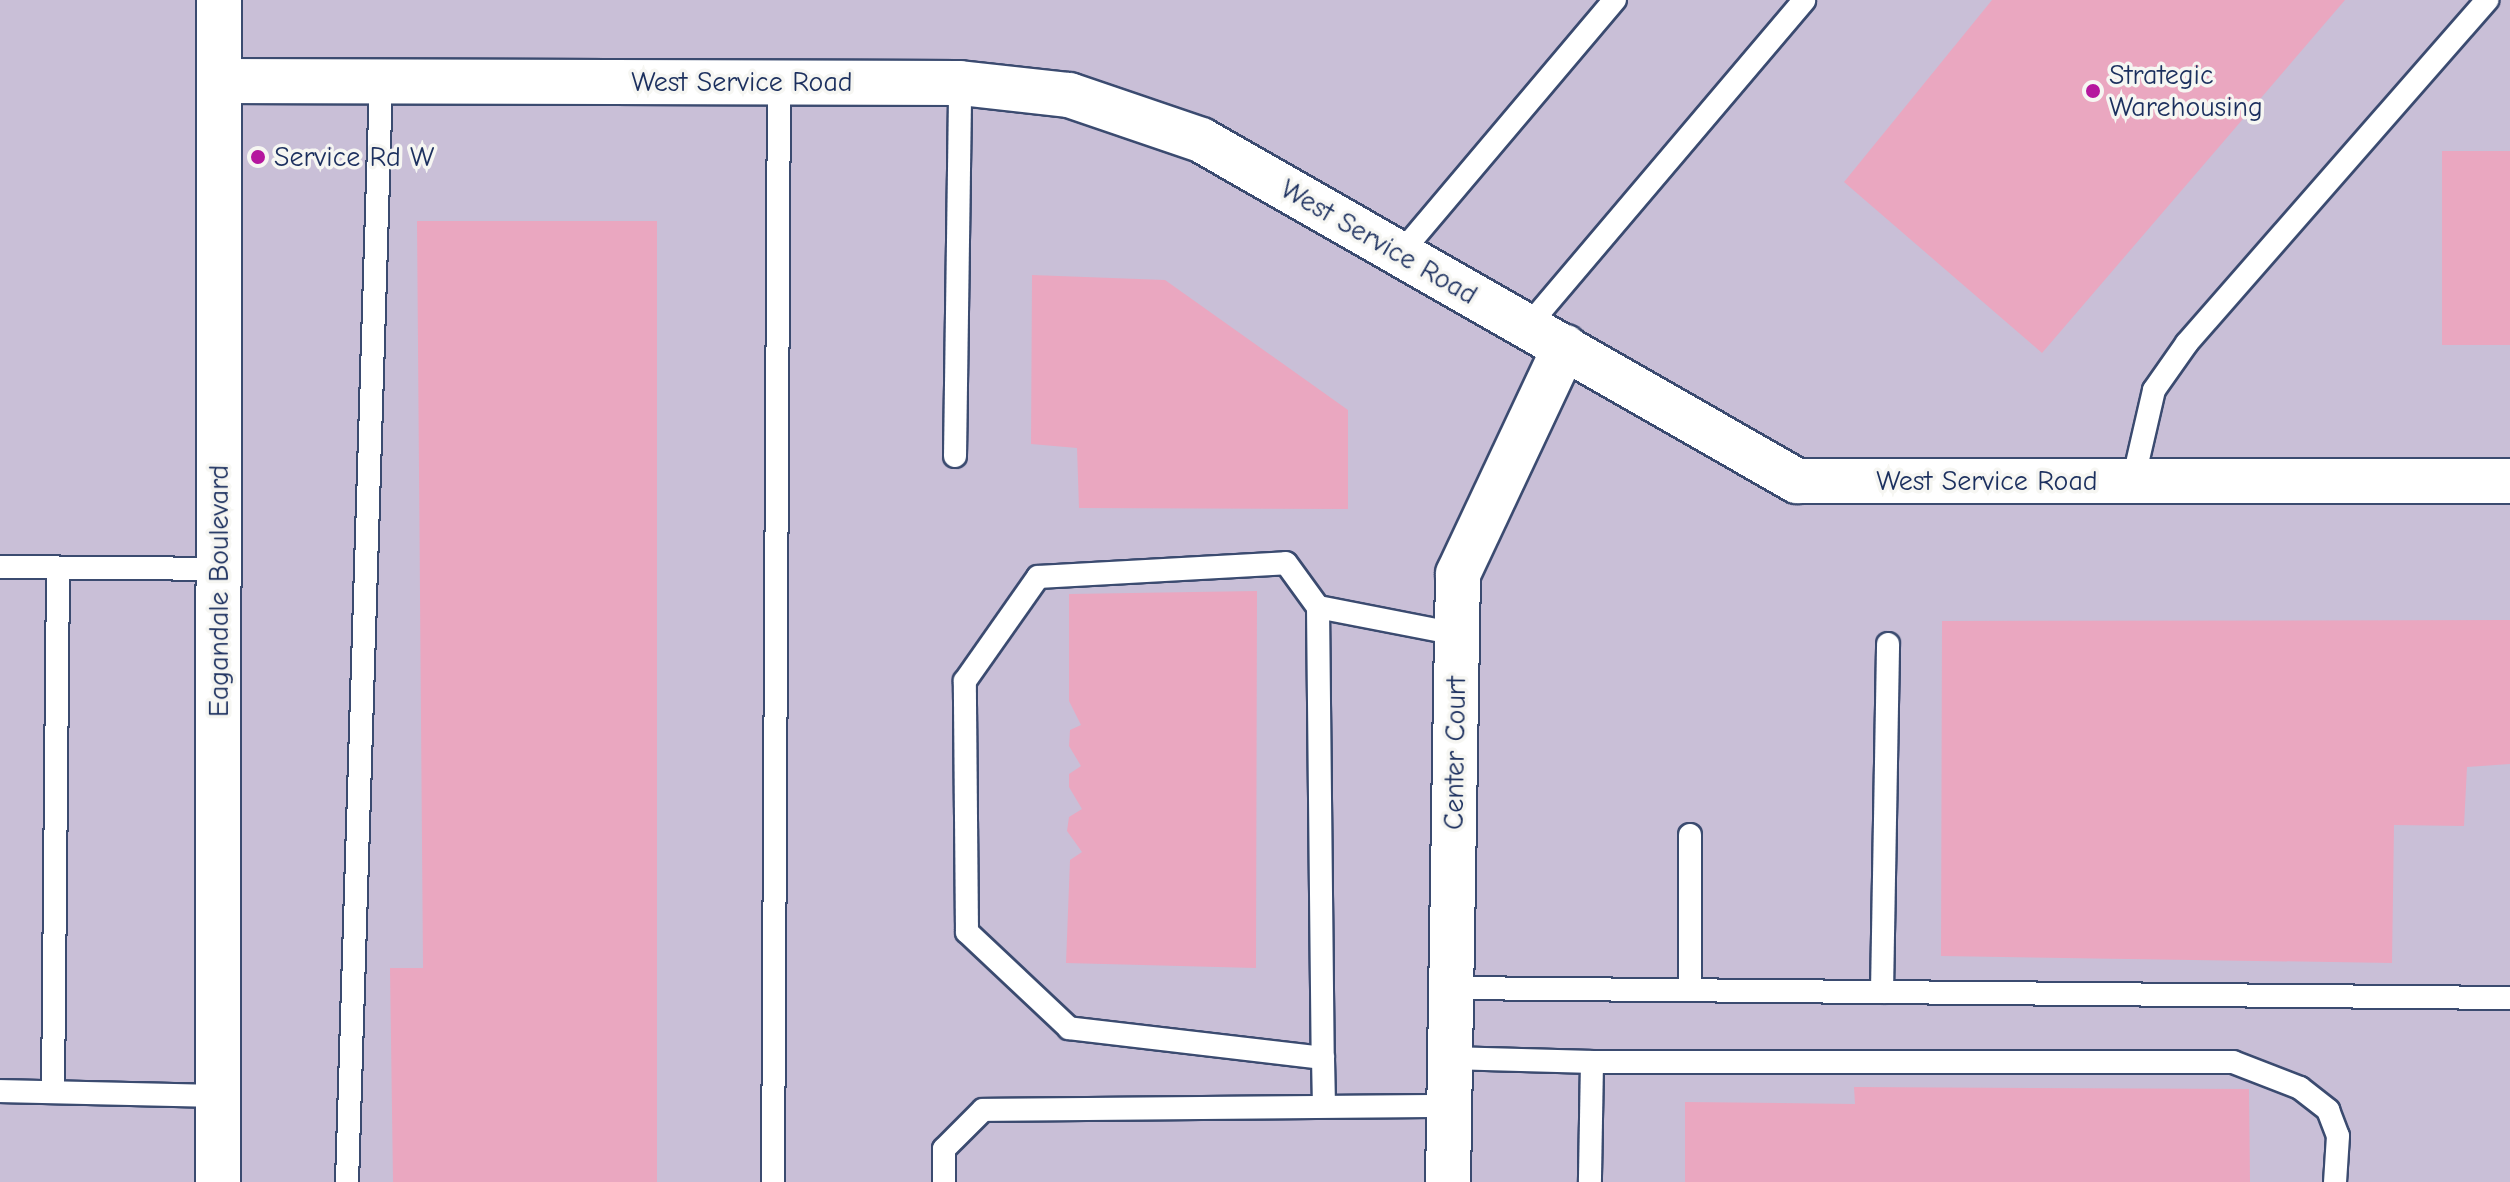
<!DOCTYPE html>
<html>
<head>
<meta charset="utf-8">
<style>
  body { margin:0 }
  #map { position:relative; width:2510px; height:1182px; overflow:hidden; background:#f2ebd9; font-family:"Comic Neue",sans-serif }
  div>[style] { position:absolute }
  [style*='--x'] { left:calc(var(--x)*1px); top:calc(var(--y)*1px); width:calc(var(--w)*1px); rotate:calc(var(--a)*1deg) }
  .industrial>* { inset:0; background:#c9bfd7; transform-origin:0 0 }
  .building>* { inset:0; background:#eaa7c0; transform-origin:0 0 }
  .roads { filter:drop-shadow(2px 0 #3b4b70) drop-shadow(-2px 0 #3b4b70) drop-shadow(0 2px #3b4b70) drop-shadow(0 -2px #3b4b70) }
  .service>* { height:22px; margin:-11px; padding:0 11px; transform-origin:11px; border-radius:11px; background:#fff }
  .minor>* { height:44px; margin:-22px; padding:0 22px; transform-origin:22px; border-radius:22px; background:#fff }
  .tertiary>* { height:44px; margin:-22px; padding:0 22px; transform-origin:22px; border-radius:22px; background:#fff }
  .dots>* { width:22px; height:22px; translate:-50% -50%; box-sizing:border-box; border:4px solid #f6f6f2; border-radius:50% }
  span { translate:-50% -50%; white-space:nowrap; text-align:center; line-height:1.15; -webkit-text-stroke:7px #f6f6f2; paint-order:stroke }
  .poi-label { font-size:28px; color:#1b2f5e }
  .left { translate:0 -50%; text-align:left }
  .street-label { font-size:28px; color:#1b2f5e }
</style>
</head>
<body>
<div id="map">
  <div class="industrial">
    <div style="left:0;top:0;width:2510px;height:1182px"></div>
  </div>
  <div class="building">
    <div style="clip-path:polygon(1992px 0,2345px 0,2042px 353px,1844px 182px)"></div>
    <div style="left:2510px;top:151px;width:194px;height:68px;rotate:90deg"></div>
    <div style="clip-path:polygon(417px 221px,657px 221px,657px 1182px,393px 1182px,390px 968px,423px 968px)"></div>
    <div style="clip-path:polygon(1032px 275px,1165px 280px,1348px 410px,1348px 509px,1079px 508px,1077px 448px,1031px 444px)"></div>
    <div style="clip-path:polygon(1257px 591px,1256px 968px,1066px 963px,1070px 860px,1082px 852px,1067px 831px,1069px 817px,1082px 809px,1069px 787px,1069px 774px,1081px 766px,1069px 746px,1070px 730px,1081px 725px,1069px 701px,1069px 594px)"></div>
    <div style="clip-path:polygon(2510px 620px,2510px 764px,2467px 767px,2464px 826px,2394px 825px,2392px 963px,1941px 956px,1942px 621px)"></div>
    <div style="clip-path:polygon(1854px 1087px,2249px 1089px,2250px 1182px,1685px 1182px,1685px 1102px,1855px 1104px)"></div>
  </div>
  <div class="roads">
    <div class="service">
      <div style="--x:1400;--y:254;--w:333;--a:-49.8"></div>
      <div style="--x:1528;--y:326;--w:427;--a:-49.7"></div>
      <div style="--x:955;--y:456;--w:373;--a:-89.2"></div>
      <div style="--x:2133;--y:481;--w:93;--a:-77"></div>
      <div style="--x:2154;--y:390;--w:57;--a:-54.9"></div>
      <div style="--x:2187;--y:343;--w:456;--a:-48.8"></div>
      <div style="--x:0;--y:567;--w:219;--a:0.5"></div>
      <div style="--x:1318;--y:607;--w:142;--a:11"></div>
      <div style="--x:1690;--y:835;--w:155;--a:90"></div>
      <div style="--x:1451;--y:988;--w:1059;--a:0.54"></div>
      <div style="--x:1882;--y:992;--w:348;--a:-89"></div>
      <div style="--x:1323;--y:1058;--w:256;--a:-173.3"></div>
      <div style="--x:1069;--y:1028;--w:140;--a:-136.7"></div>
      <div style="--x:967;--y:932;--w:251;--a:-90.5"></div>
      <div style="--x:965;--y:681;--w:127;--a:-54.9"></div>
      <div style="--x:1038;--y:577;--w:248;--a:-3.2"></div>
      <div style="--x:1286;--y:563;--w:54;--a:54"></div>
      <div style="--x:1318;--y:607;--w:451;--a:89.4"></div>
      <div style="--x:1323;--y:1058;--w:48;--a:88.8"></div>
      <div style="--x:1450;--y:1058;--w:142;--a:1.6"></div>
      <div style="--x:1592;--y:1062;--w:120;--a:91"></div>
      <div style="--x:1592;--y:1062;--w:641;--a:0"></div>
      <div style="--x:2233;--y:1062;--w:72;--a:21.2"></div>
      <div style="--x:2300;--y:1088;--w:36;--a:38"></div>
      <div style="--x:2328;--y:1110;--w:28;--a:69"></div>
      <div style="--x:2338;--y:1136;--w:46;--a:93.7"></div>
      <div style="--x:0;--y:1091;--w:218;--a:1.3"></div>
      <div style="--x:53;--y:1092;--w:524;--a:-89.45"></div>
      <div style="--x:347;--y:1182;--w:1102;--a:-88.23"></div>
      <div style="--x:773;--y:1182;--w:1100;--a:-89.69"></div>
      <div style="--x:944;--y:1182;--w:33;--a:-90"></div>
      <div style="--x:944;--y:1149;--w:55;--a:-45"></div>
      <div style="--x:983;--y:1110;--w:466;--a:-0.5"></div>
    </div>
    <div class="minor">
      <div style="--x:1448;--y:1182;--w:608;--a:-89.06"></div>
      <div style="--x:1458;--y:574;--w:251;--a:-64.8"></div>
    </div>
    <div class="tertiary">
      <div style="--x:219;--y:81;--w:741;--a:0.15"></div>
      <div style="--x:960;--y:83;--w:110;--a:6.3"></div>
      <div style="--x:1069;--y:95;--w:139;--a:18.8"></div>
      <div style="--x:1201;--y:140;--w:687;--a:29.78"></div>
      <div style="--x:1797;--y:481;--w:713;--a:0"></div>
      <div style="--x:218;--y:1182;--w:1182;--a:-89.95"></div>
    </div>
  </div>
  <div class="dots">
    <div style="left:2093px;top:91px;background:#b5179e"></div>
    <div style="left:258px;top:157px;background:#b5179e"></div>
  </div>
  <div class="poi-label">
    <span class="left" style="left:2109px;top:91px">Strategic<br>Warehousing</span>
    <span class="left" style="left:274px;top:157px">Service Rd W</span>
  </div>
  <div class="street-label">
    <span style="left:742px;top:82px">West Service Road</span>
    <span style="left:1379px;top:242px;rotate:30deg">West Service Road</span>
    <span style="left:1987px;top:481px">West Service Road</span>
    <span style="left:219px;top:591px;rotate:-90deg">Eagandale Boulevard</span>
    <span style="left:1455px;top:753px;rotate:-89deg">Center Court</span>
  </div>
</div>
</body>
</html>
